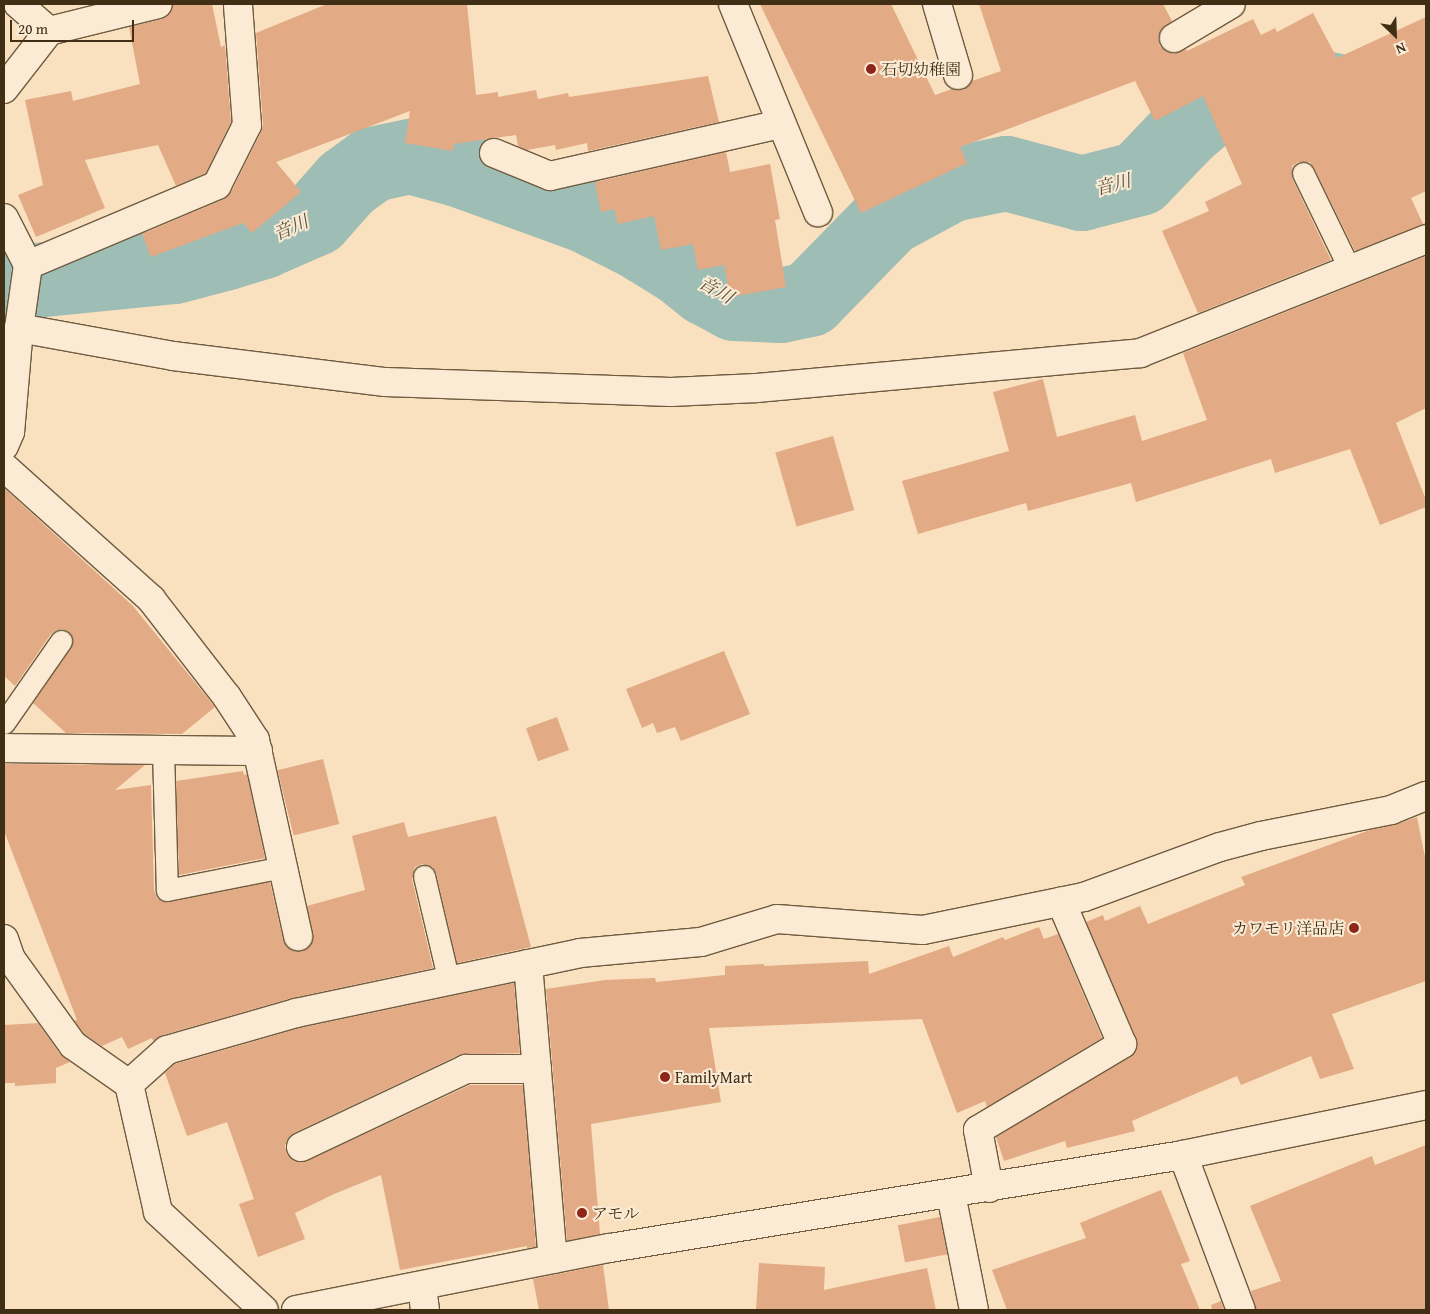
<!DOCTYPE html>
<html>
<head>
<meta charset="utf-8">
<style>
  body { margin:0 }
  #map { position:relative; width:1430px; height:1314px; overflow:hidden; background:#f9e0be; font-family:"Gentium Book Plus","Noto Serif JP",serif }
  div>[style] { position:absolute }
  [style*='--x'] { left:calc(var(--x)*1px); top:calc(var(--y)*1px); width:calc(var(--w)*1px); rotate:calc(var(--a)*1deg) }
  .river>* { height:75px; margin:-37.5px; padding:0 37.5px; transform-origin:37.5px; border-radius:37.5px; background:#9ebdb5 }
  .building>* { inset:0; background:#e3aa86; transform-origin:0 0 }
  .roads { filter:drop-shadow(1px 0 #6f5b3f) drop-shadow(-1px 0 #6f5b3f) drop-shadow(0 1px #6f5b3f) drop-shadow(0 -1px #6f5b3f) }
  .service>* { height:21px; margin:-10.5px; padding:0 10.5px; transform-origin:10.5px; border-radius:10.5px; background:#fbebd5 }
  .minor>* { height:28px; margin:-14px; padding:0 14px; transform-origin:14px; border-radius:14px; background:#fbebd5 }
  .tertiary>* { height:28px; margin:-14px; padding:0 14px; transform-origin:14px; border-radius:14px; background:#fbebd5 }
  .dots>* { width:14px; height:14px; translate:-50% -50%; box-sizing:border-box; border:2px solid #fbebd5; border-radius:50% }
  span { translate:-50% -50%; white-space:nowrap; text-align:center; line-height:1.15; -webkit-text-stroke:4px #fbebd5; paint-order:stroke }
  .poi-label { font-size:16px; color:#412f15 }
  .left { translate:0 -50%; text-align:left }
  .right { translate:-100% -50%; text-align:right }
  .water-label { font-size:18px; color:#58523d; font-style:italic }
  .frame { position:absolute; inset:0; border:5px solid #412f15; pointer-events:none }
  .north { position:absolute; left:1370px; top:10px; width:50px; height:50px; -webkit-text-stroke:4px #fbebd5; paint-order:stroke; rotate:156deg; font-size:14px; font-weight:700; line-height:20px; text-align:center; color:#412f15 }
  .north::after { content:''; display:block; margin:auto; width:18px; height:22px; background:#412f15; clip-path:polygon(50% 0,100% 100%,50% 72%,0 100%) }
  .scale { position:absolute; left:10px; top:20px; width:124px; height:22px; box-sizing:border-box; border:2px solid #412f15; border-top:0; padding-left:6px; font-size:15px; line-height:18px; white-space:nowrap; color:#412f15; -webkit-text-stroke:4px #fbebd5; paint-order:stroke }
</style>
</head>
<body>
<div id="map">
  <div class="river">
    <div style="--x:4;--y:283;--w:171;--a:-5.7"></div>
    <div style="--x:174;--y:266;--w:55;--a:-14.8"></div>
    <div style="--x:227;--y:252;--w:37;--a:-17"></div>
    <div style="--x:262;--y:241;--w:58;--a:-23.5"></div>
    <div style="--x:315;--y:218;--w:47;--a:-48.5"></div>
    <div style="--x:346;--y:183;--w:32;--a:-36"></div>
    <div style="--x:372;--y:164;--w:39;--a:-12"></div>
    <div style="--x:410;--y:156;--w:50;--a:15.2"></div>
    <div style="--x:458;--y:169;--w:135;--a:19.9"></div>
    <div style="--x:585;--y:215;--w:58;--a:26.6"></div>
    <div style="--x:637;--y:241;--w:52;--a:31.5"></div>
    <div style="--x:681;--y:268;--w:32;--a:39"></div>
    <div style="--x:706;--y:288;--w:32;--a:28"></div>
    <div style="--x:734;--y:303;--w:46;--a:2.5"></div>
    <div style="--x:780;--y:305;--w:30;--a:-12"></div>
    <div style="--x:809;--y:299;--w:113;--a:-45.7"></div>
    <div style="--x:888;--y:218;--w:72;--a:-28.4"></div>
    <div style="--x:951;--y:184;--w:56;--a:-11.3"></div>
    <div style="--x:1006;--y:173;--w:78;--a:14.9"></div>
    <div style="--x:1081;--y:193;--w:60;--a:-14.5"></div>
    <div style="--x:1139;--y:178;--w:64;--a:-46.3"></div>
    <div style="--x:1183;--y:132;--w:69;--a:-40.9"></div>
    <div style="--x:1235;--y:87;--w:61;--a:-4.7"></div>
    <div style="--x:1296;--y:82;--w:56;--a:12.3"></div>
    <div style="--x:1351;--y:94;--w:28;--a:18"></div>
    <div style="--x:1378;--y:103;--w:49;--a:10.6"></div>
  </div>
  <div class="building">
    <div style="clip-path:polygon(173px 4px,212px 4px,221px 47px,225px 45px,231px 122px,206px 173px,176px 186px,158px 145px,85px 160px,105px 208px,36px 237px,18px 195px,43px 185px,25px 100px,71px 91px,73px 101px,140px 84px,129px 27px,162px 19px,169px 15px)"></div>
    <div style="clip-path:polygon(327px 4px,467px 4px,476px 95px,498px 92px,498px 97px,536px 90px,538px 99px,568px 93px,569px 97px,708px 76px,719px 122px,588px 151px,587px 143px,556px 150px,555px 145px,527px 150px,518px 146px,516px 135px,454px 144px,453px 151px,405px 143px,410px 111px,276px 162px,301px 192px,252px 233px,243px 223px,151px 257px,142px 234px,224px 199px,231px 192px,261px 132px,263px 124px,256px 33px)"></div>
    <div style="clip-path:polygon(760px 4px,891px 4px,935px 95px,952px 89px,963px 90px,972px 81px,1001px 71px,979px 4px,1163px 4px,1172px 21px,1161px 30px,1158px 39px,1160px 46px,1166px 51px,1174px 54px,1186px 49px,1187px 51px,1253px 19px,1261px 35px,1275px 28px,1277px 32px,1313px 13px,1337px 58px,1426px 17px,1426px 191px,1411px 198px,1423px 224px,1355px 251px,1314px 168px,1310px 162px,1298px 162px,1292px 166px,1292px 178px,1331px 260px,1198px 313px,1162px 231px,1209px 211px,1205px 202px,1242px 184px,1203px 96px,1155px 121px,1135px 81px,960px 147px,967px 163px,861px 213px)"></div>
    <div style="clip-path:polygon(726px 152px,730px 172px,770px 164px,780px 219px,775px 220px,786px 287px,730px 297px,724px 265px,698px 270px,693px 244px,661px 250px,654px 216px,618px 224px,614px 209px,601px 212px,595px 182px)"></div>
    <div style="clip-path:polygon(1426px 256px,1426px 408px,1396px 423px,1426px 500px,1426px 507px,1380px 525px,1350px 449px,1275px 473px,1271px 459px,1136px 502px,1131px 483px,1028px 511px,1026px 503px,918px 534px,902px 481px,1009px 451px,993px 392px,1043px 379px,1057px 437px,1135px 415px,1142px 441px,1207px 420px,1183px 353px)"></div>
    <div style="left:833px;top:436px;width:77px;height:60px;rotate:74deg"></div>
    <div style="clip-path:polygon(4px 488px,133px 606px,215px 707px,182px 734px,66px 733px,33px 703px,71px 648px,72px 635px,63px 629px,56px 630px,51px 634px,15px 686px,4px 676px)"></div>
    <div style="clip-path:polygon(724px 651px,750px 714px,681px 741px,675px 727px,657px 733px,653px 723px,642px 728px,626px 689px)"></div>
    <div style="left:557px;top:717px;width:35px;height:33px;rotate:70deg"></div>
    <div style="left:323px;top:759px;width:67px;height:47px;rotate:76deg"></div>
    <div style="clip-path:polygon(4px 764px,145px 765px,115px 790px,151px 785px,154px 890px,157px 898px,163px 902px,169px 902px,270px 882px,283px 939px,287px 947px,294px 951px,302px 951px,308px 948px,313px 940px,307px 906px,365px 890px,352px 836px,404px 822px,408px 837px,496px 816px,531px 947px,457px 963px,436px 873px,433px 867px,422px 864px,415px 867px,412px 879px,433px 968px,292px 998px,163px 1035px,153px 1041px,152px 1038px,128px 1049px,122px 1037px,102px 1046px,84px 1034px,74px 1020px,77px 1020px,4px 831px)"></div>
    <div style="clip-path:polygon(243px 771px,244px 775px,247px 774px,265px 858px,179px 875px,176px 781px)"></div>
    <div style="clip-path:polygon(1417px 817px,1426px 862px,1426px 981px,1332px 1014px,1354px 1069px,1320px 1079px,1311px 1056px,1241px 1085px,1237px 1076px,1132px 1121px,1135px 1131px,1067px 1148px,1065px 1141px,1004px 1161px,996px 1137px,1130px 1057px,1135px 1052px,1136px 1038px,1086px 922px,1103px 915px,1105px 921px,1140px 906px,1148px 924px,1245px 885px,1241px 877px,1370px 830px,1394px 825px)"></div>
    <div style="clip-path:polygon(1039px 927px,1044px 939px,1058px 934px,1102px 1038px,987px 1107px,985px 1101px,957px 1113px,922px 1019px,709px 1028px,721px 1102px,591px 1124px,600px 1234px,567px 1241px,546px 989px,605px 980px,655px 978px,656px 982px,725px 975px,725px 966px,764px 964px,764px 966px,868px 961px,869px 974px,949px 946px,953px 957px,1003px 937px,1005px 940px)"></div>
    <div style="clip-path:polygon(514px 983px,520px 1053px,459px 1055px,294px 1133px,288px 1139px,285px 1146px,287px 1154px,293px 1160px,299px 1162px,307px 1161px,470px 1085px,523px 1085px,536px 1247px,527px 1248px,527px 1246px,400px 1270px,381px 1175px,334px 1194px,295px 1213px,305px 1239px,258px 1257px,239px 1204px,254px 1199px,227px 1122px,187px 1136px,165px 1073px,175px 1064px,300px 1028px)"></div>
    <div style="clip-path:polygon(38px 1023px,60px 1054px,70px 1062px,56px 1068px,56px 1083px,15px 1086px,15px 1083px,4px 1083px,4px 1025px)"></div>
    <div style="clip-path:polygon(1426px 1145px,1426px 1310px,1256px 1310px,1251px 1291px,1281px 1281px,1250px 1206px,1372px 1156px,1375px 1165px)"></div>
    <div style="clip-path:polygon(1161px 1190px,1190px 1261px,1181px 1264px,1200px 1310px,1007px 1310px,992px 1270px,1086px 1238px,1080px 1223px)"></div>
    <div style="left:940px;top:1217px;width:38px;height:43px;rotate:79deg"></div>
    <div style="clip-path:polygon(759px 1263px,825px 1267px,824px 1290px,927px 1268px,936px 1310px,756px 1310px)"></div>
    <div style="clip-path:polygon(603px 1265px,609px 1310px,539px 1310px,533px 1279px)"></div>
    <div style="clip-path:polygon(1221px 1301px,1224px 1310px,1212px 1310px,1211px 1305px)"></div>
  </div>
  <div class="roads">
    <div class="service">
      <div style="--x:1303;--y:173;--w:108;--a:64.1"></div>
      <div style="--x:4;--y:723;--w:100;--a:-55.2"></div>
      <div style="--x:163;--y:750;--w:140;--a:88.4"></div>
      <div style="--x:167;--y:890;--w:118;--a:-11.2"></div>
      <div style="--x:424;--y:876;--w:109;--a:76.7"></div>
    </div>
    <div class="minor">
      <div style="--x:733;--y:4;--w:225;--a:67.8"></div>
      <div style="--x:937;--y:4;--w:74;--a:73.5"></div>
      <div style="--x:49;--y:31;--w:112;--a:-13.9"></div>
      <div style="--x:1174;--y:38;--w:66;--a:-30.8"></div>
      <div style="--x:4;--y:89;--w:73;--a:-52.2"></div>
      <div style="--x:49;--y:31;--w:41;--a:-138.9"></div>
      <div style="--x:494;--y:153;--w:61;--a:22.3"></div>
      <div style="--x:550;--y:176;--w:237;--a:-12.7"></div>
      <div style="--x:4;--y:218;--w:53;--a:62.9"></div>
      <div style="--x:28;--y:265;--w:64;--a:98.1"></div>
      <div style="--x:19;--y:328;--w:104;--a:94.9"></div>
      <div style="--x:10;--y:432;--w:15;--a:113"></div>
      <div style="--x:28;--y:265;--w:205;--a:-22.9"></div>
      <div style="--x:217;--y:185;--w:67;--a:-63.4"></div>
      <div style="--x:247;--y:125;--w:121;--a:-94.3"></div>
      <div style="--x:19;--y:328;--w:157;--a:10.3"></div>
      <div style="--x:173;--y:356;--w:214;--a:7"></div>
      <div style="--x:385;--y:382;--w:286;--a:2"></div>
      <div style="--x:671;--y:392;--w:86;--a:-2.7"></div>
      <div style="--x:757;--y:388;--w:385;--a:-5.2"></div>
      <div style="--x:1140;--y:353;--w:308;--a:-21.7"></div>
      <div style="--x:4;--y:467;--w:198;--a:41.9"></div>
      <div style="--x:151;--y:599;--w:124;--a:52.2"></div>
      <div style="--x:227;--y:697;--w:51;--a:56.9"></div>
      <div style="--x:255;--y:740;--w:201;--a:77.6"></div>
      <div style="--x:4;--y:748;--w:254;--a:0.7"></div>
      <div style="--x:4;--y:939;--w:21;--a:71"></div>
      <div style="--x:11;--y:959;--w:106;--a:54.2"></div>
      <div style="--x:73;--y:1045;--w:68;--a:34.9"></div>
      <div style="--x:129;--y:1084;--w:131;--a:77.2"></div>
      <div style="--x:158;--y:1212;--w:144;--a:42.8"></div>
      <div style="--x:528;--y:964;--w:296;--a:85.2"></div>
      <div style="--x:129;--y:1084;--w:51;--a:-41.8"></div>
      <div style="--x:167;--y:1050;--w:134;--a:-16"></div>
      <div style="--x:296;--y:1013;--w:290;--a:-11.9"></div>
      <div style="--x:580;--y:953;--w:121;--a:-5.2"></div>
      <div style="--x:701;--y:942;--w:79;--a:-16.8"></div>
      <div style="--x:777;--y:919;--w:146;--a:4.3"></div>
      <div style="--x:923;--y:930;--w:164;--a:-11.6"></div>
      <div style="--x:1084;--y:897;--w:145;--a:-20.2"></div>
      <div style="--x:1220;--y:847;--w:42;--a:-15"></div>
      <div style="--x:1261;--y:836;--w:133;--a:-11.3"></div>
      <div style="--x:1391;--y:810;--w:38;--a:-22"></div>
      <div style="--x:301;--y:1147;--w:183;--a:-25.3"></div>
      <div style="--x:466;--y:1069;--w:71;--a:0"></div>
      <div style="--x:1183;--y:1155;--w:165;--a:69.5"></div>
      <div style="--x:989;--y:1188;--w:59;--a:-100.7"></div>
      <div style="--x:978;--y:1130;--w:168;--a:-30.8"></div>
      <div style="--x:1122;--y:1044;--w:155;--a:-113.2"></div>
      <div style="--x:951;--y:1194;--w:118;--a:78.8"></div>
      <div style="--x:422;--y:1286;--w:24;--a:83"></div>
    </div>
    <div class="tertiary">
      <div style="--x:296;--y:1310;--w:320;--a:-11.2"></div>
      <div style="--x:610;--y:1248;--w:580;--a:-9.22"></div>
      <div style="--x:1183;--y:1155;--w:248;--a:-11.6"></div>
    </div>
  </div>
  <div class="dots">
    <div style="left:871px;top:69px;background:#8f2418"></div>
    <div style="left:1354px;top:928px;background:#8f2418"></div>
    <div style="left:665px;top:1077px;background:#8f2418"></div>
    <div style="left:582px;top:1213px;background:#8f2418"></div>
  </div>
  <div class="poi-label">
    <span class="left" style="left:881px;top:69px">石切幼稚園</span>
    <span class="right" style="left:1344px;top:928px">カワモリ洋品店</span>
    <span class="left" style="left:675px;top:1077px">FamilyMart</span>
    <span class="left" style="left:592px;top:1213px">アモル</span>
  </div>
  <div class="water-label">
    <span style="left:1113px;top:185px;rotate:-15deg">音川</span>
    <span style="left:291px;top:228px;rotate:-24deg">音川</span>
    <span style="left:716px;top:290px;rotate:30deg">音川</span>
  </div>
  <div class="frame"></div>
  <div class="north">N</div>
  <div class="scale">20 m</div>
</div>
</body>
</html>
